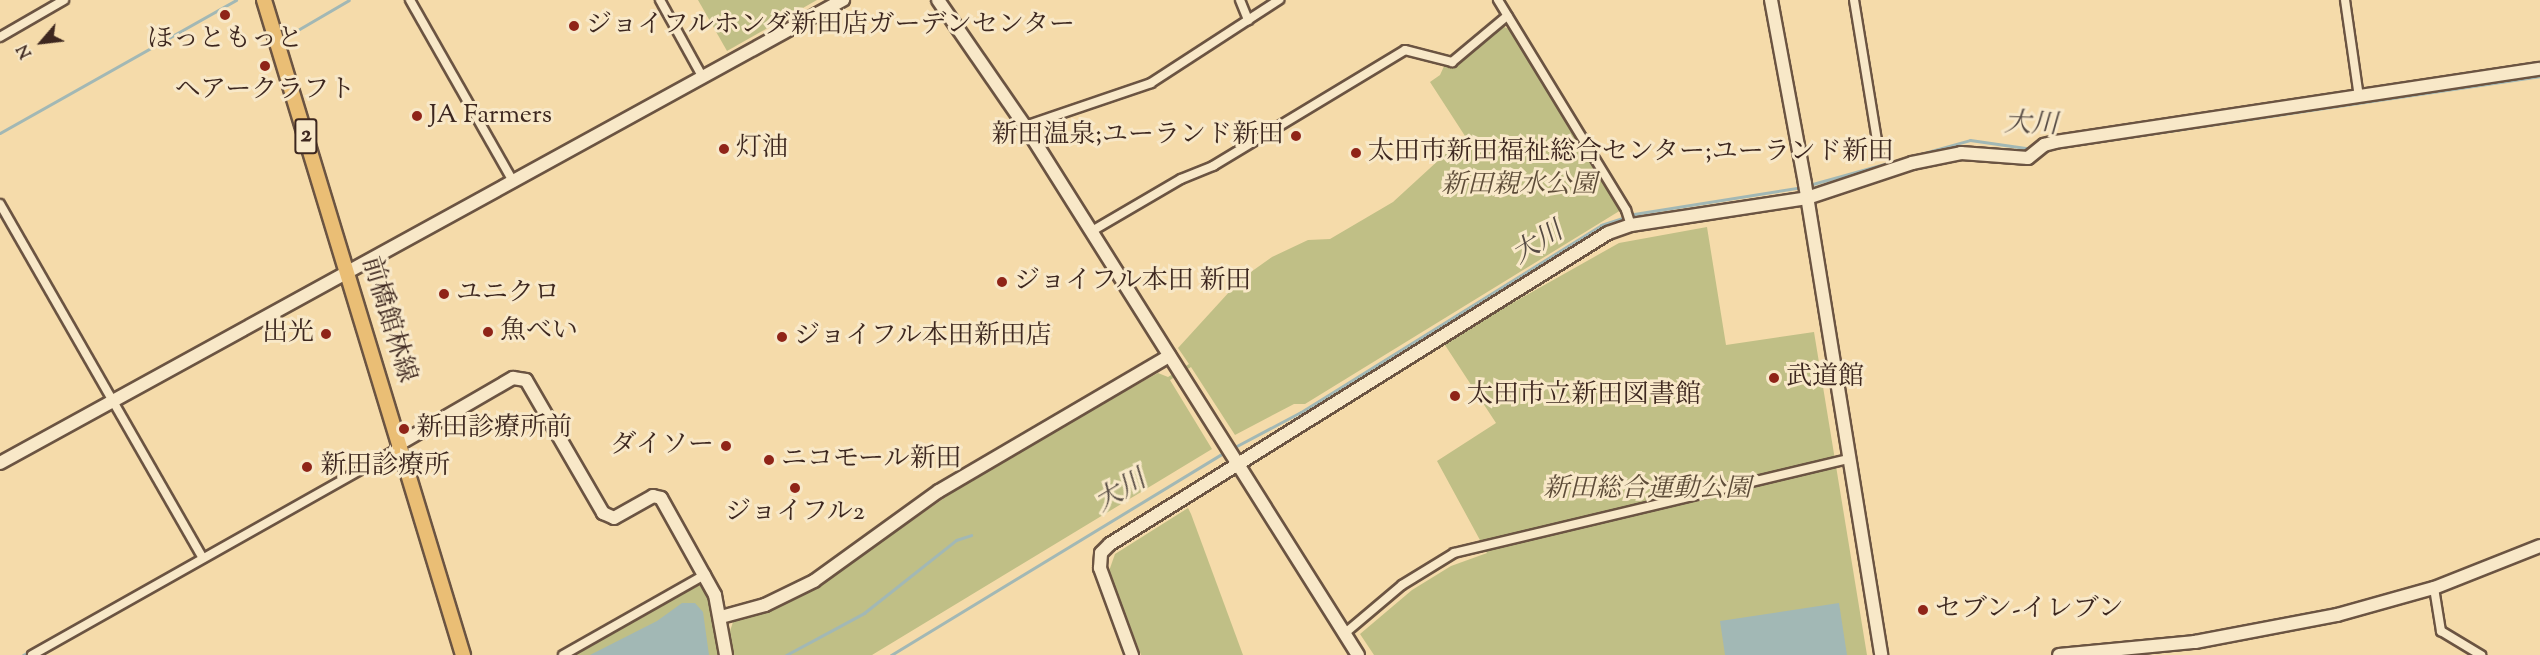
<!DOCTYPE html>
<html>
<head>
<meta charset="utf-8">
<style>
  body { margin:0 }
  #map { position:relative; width:2540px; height:655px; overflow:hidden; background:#f5dbaa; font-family:"Sorts Mill Goudy","Noto Serif JP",serif }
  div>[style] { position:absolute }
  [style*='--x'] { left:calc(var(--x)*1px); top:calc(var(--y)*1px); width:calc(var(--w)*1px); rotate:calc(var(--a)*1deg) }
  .green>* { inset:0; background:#c0bf86 }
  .water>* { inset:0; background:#a2b8b5 }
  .stream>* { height:3px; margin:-1.5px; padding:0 1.5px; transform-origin:1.5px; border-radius:1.5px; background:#a2b8b5 }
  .roads { filter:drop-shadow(2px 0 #6b5442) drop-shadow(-2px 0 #6b5442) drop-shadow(0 2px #6b5442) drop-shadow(0 -2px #6b5442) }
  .street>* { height:8px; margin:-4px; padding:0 4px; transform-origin:4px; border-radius:4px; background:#f8e8c8 }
  .secondary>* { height:12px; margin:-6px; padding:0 6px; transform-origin:6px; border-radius:6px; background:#f8e8c8 }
  .primary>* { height:14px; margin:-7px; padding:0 7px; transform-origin:7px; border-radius:7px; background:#eabe75 }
  .dots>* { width:16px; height:16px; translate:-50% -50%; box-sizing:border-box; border:3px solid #f8e8c8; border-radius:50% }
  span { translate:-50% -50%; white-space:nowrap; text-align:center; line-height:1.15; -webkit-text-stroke:6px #f8e8c8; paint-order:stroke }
  .shield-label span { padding:2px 4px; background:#f8e8c8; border:2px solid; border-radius:4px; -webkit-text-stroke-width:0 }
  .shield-label { font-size:24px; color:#3d271f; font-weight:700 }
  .poi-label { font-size:26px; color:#3d271f }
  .left { translate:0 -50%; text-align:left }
  .right { translate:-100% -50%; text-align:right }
  .park-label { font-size:26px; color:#5e4d39; font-style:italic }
  .street-label { font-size:26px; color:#3d271f }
  .water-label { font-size:27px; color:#564b44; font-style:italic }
  .north { position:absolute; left:12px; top:12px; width:60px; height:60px; -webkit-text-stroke:4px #f8e8c8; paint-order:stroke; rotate:242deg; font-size:16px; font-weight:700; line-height:24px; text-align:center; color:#3d271f }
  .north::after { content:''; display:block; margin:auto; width:21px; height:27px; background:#3d271f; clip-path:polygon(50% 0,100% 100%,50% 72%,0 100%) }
</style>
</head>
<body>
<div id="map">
  <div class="green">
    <div style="clip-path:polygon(698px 0,817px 0,727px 51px)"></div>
    <div style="clip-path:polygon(1502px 26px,1509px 29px,1621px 210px,1305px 404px,1294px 404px,1235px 435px,1191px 367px,1170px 380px,1212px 449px,872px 655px,732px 655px,729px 634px,733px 622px,763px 613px,819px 586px,987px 468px,1158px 373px,1168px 377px,1189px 364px,1178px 348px,1241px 279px,1272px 257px,1308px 240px,1330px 239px,1393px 202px,1465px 136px,1430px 82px,1440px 75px,1445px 64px,1453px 67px)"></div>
    <div style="clip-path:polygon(1707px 227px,1726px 345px,1814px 332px,1867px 655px,1374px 655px,1360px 634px,1412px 590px,1451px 566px,1487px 553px,1437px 461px,1496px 423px,1443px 342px,1619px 243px)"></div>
    <div style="clip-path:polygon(1188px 508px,1191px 514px,1243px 655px,1141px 655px,1109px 571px,1115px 554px)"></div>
    <div style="clip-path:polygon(698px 585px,705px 587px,711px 602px,719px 655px,575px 655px)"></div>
  </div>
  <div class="water">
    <div style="clip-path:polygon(682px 603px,695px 603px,703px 612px,709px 655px,590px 655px,657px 621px)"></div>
    <div style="clip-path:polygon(1839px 603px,1847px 655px,1725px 655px,1720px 621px)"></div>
  </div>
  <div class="stream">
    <div style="--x:284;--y:38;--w:75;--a:-30.3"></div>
    <div style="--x:0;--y:133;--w:271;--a:-29.4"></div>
    <div style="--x:2054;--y:148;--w:491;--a:-8.4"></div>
    <div style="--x:1809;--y:185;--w:167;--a:-15.6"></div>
    <div style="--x:1970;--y:140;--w:63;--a:8.3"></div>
    <div style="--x:1231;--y:449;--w:79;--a:-27.9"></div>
    <div style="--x:1301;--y:412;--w:354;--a:-31.9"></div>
    <div style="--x:1601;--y:225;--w:35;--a:-18"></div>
    <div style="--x:1634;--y:214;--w:170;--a:-9.1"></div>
    <div style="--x:23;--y:655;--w:367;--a:-29.4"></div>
    <div style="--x:786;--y:655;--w:89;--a:-28.3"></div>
    <div style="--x:864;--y:613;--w:117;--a:-38.4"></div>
    <div style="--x:956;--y:540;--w:16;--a:-18"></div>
    <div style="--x:891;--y:655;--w:391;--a:-31.3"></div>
  </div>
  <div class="roads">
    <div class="street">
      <div style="--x:410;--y:0;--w:210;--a:60.4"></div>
      <div style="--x:660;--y:0;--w:89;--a:61.1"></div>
      <div style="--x:1240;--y:0;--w:22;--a:68"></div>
      <div style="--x:1498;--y:0;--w:246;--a:58.6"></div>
      <div style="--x:1626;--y:210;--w:16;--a:72"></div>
      <div style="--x:1854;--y:0;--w:155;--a:80.7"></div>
      <div style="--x:2345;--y:0;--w:98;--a:81.8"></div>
      <div style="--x:0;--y:37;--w:74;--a:-30"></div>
      <div style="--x:1025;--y:126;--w:133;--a:-18.8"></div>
      <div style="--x:1151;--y:83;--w:153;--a:-33"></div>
      <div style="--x:0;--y:204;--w:408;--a:60.2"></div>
      <div style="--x:1092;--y:231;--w:103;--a:-30.3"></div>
      <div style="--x:1181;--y:179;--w:35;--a:-22"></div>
      <div style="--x:1213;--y:166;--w:224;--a:-31.1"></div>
      <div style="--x:1405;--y:50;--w:49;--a:14.3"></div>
      <div style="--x:1452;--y:62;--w:72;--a:-39.9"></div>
      <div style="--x:2434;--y:588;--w:44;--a:80.8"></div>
      <div style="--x:2441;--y:631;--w:47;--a:31"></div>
      <div style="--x:1344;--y:634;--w:76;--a:-40.2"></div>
      <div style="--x:1402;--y:585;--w:61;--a:-31.6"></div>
      <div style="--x:1454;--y:553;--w:406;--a:-13.4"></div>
      <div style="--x:32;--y:655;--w:414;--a:-29.4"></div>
      <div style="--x:393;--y:452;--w:10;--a:-53"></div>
      <div style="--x:563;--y:655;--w:164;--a:-29.5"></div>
    </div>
    <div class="secondary">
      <div style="--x:938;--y:0;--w:153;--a:55.4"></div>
      <div style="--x:1025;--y:126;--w:625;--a:57.81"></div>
      <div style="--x:1771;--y:0;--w:187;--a:79.5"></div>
      <div style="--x:1805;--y:184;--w:477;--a:80.8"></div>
      <div style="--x:399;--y:444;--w:132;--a:-30.1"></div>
      <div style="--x:513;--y:378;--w:13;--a:9"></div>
      <div style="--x:526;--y:380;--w:154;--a:59.9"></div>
      <div style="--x:603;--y:513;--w:12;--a:24"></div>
      <div style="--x:614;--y:518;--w:45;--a:-29.4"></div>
      <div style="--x:653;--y:496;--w:8;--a:14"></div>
      <div style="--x:661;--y:498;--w:111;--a:60.9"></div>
      <div style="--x:715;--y:595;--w:61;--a:79.6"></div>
      <div style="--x:0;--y:463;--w:962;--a:-28.78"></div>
      <div style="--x:721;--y:617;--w:46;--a:-15.3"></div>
      <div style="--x:765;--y:605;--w:55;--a:-26.1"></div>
      <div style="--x:814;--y:581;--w:154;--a:-35.8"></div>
      <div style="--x:939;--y:491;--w:267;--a:-30.4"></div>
      <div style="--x:1132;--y:655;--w:93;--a:-110.2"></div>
      <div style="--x:1100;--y:568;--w:15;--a:-86"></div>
      <div style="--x:1101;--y:553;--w:13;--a:-45"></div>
      <div style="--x:1110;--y:544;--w:587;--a:-31.98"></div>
      <div style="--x:1608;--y:233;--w:24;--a:-19"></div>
      <div style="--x:1631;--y:225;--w:178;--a:-8.7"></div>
      <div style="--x:1807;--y:198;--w:111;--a:-18.4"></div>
      <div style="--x:1912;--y:163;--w:50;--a:-11.5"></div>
      <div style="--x:1961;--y:153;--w:67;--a:4.3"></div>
      <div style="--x:2028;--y:158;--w:21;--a:-39"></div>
      <div style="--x:2044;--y:145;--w:11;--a:-15"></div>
      <div style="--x:2055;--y:142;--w:490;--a:-8.6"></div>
      <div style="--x:2059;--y:655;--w:137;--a:-5.5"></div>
      <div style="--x:2195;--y:642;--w:145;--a:-10.8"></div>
      <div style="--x:2337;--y:615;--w:101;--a:-15.6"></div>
      <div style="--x:2434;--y:588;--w:114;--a:-21.6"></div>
    </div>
    <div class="primary">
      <div style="--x:264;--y:0;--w:685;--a:73.1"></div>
    </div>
  </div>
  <div class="dots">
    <div style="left:225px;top:15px;background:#8f2418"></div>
    <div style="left:574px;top:26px;background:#8f2418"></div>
    <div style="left:265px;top:66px;background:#8f2418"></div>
    <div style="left:417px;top:116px;background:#8f2418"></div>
    <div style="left:1296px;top:136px;background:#8f2418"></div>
    <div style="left:724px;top:149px;background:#8f2418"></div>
    <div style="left:1356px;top:153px;background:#8f2418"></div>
    <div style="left:1002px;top:282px;background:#8f2418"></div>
    <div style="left:444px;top:294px;background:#8f2418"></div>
    <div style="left:488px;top:332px;background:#8f2418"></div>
    <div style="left:326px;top:334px;background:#8f2418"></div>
    <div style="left:782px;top:337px;background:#8f2418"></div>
    <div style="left:1774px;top:378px;background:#8f2418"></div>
    <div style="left:1455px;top:396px;background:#8f2418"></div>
    <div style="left:404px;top:429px;background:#8f2418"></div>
    <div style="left:726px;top:446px;background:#8f2418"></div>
    <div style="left:769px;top:460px;background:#8f2418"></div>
    <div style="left:307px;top:467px;background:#8f2418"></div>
    <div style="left:795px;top:488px;background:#8f2418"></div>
    <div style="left:1923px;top:610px;background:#8f2418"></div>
  </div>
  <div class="shield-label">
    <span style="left:306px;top:136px">2</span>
  </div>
  <div class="poi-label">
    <span class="left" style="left:586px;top:26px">ジョイフルホンダ新田店ガーデンセンター</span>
    <span style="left:225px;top:40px">ほっともっと</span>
    <span style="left:265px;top:91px">ヘアークラフト</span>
    <span class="left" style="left:429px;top:116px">JA Farmers</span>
    <span class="right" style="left:1284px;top:136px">新田温泉;ユーランド新田</span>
    <span class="left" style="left:736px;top:149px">灯油</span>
    <span class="left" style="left:1368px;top:153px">太田市新田福祉総合センター;ユーランド新田</span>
    <span class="left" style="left:1014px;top:282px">ジョイフル本田 新田</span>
    <span class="left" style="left:456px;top:294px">ユニクロ</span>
    <span class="left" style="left:500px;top:332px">魚べい</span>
    <span class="right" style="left:314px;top:334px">出光</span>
    <span class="left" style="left:794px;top:337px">ジョイフル本田新田店</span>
    <span class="left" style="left:1786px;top:378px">武道館</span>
    <span class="left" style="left:1467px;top:396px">太田市立新田図書館</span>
    <span class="left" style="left:416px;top:429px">新田診療所前</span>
    <span class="right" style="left:714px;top:446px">ダイソー</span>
    <span class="left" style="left:781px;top:460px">ニコモール新田</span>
    <span class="left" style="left:320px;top:467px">新田診療所</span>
    <span style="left:795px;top:513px">ジョイフル2</span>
    <span class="left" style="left:1935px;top:610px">セブン-イレブン</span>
  </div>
  <div class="park-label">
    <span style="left:1519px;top:186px">新田親水公園</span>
    <span style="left:1647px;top:490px">新田総合運動公園</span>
  </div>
  <div class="street-label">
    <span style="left:388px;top:320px;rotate:73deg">前橋館林線</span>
  </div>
  <div class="water-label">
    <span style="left:2031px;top:125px;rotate:2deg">大川</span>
    <span style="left:1538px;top:244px;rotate:-32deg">大川</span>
    <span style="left:1121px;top:492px;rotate:-31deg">大川</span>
  </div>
  <div class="north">N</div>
</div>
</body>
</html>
